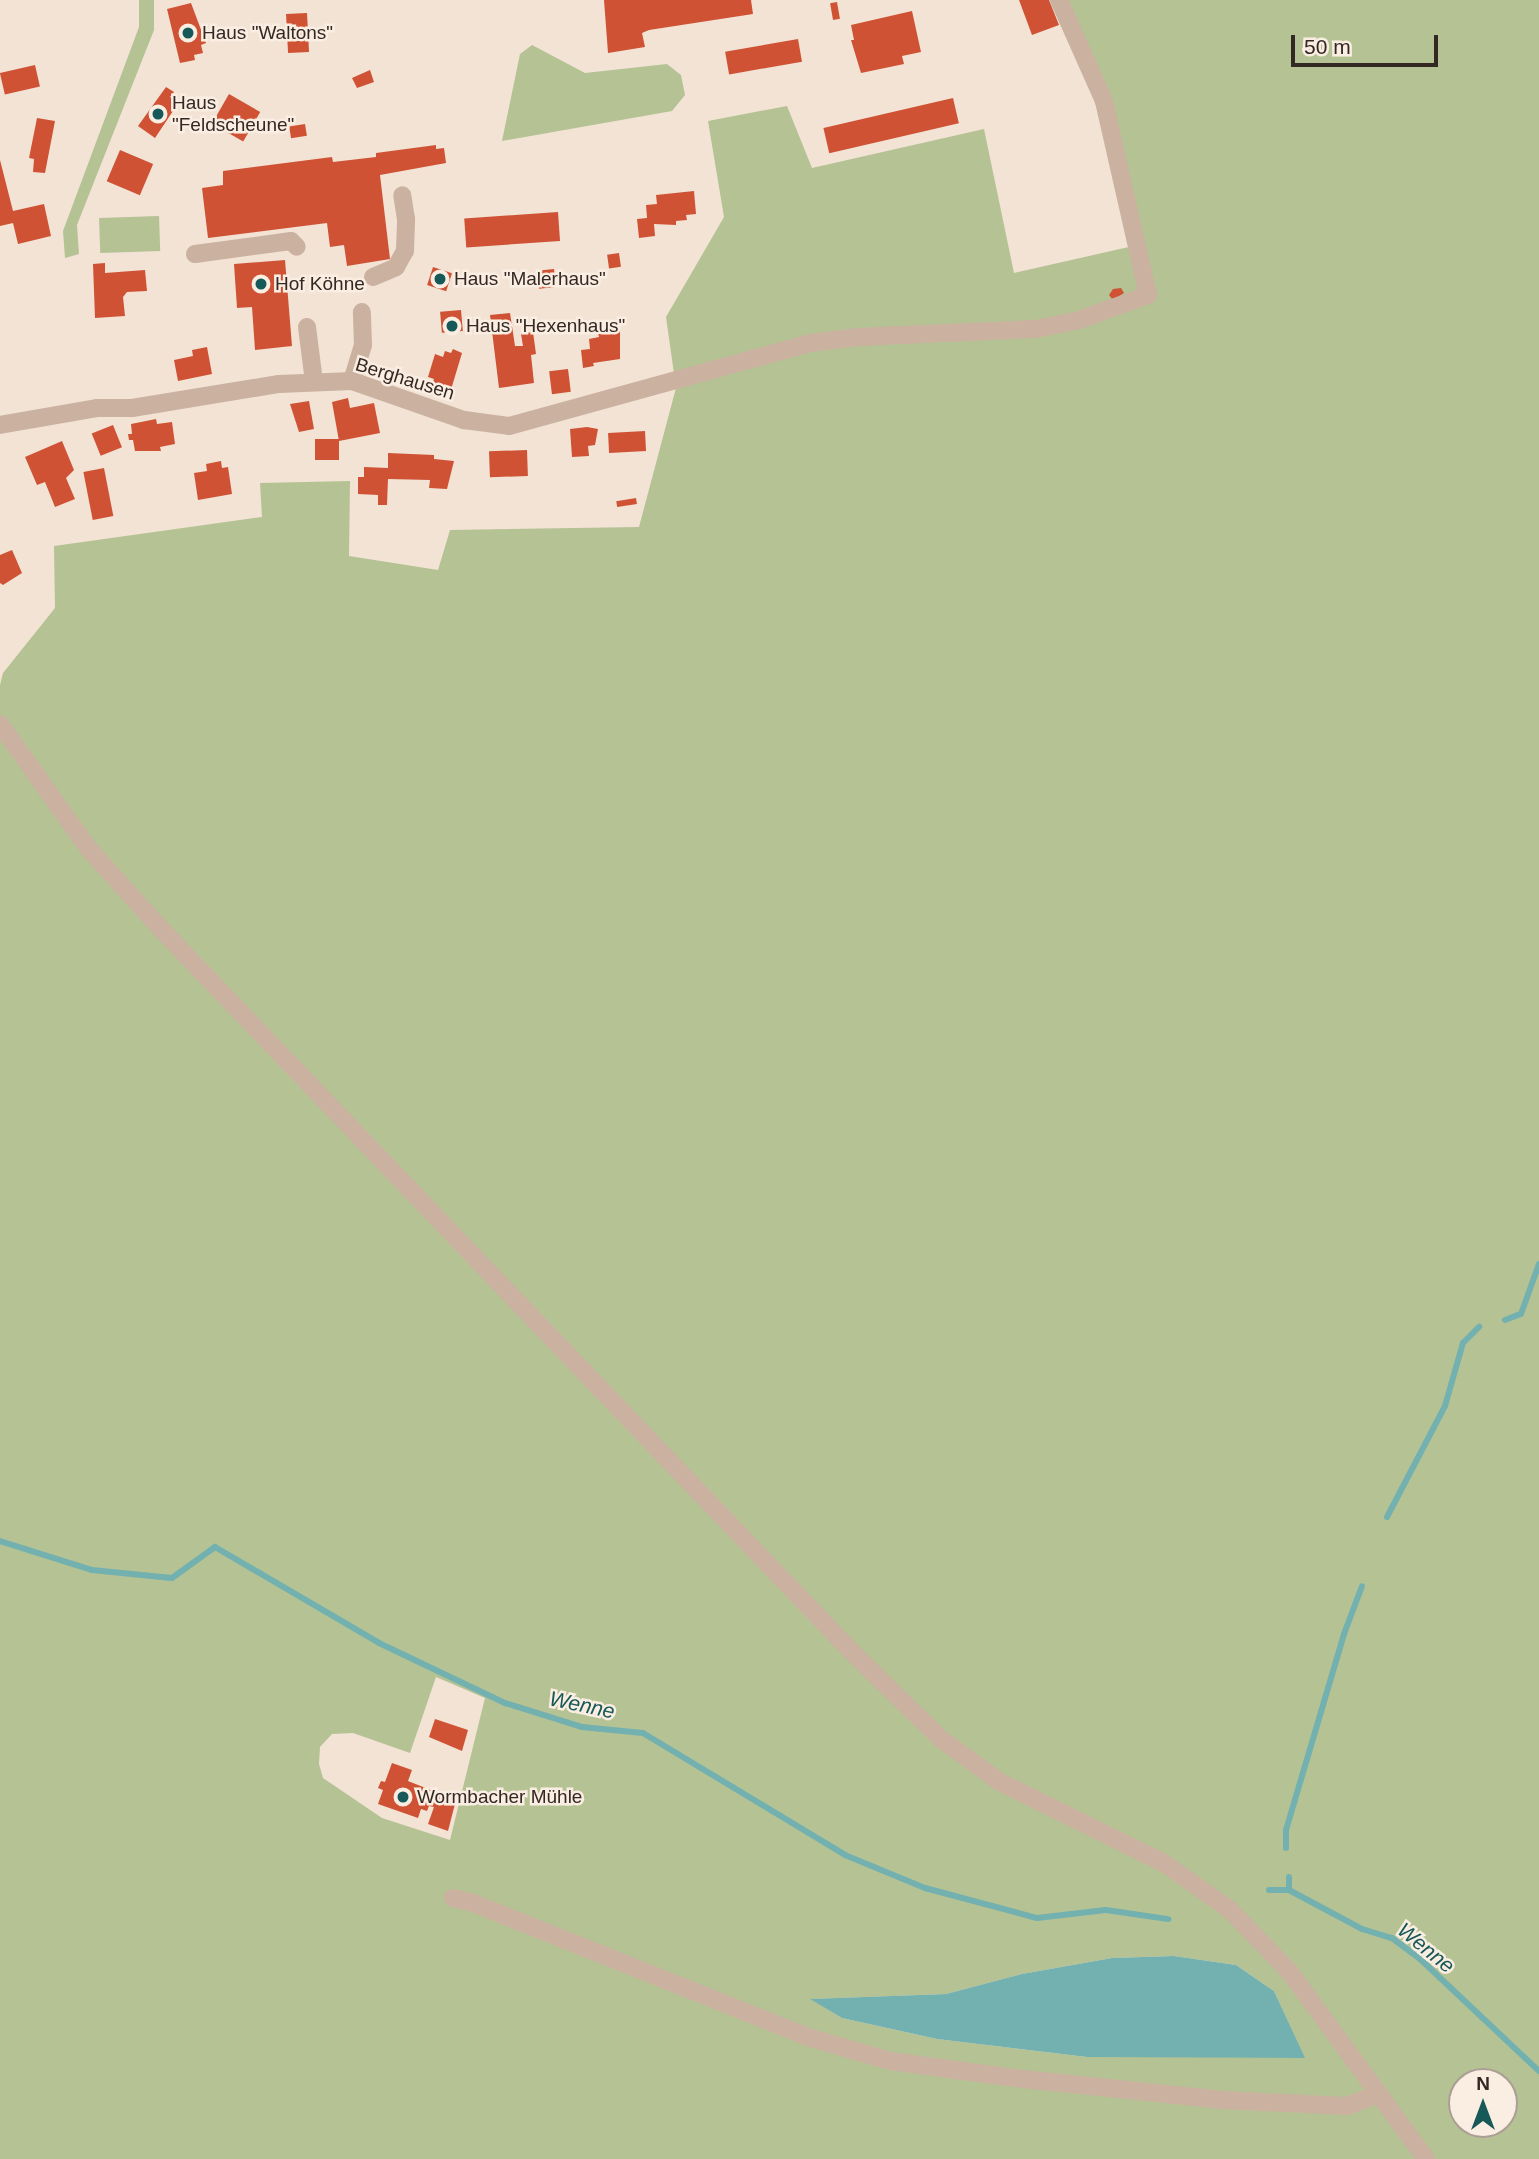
<!DOCTYPE html>
<html>
<head>
<meta charset="utf-8">
<style>
  body { margin:0 }
  #map { position:relative; width:1539px; height:2159px; overflow:hidden; background:#f2e3d5; font-family:Helvetica,sans-serif }
  div>[style] { position:absolute }
  [style*='--x'] { left:calc(var(--x)*1px); top:calc(var(--y)*1px); width:calc(var(--w)*1px); rotate:calc(var(--a)*1deg) }
  .green>* { inset:0; background:#b5c294; transform-origin:0 0 }
  .water>* { inset:0; background:#72b1b0 }
  .stream>* { height:6px; margin:-3px; padding:0 3px; transform-origin:3px; border-radius:3px; background:#72b1b0 }
  .building>* { inset:0; background:#d05235; transform-origin:0 0 }
  .minor>* { height:18px; margin:-9px; padding:0 9px; transform-origin:9px; border-radius:9px; background:#cbb1a0 }
  .dots>* { width:19px; height:19px; translate:-50% -50%; box-sizing:border-box; border:4px solid #faede1; border-radius:50% }
  span { translate:-50% -50%; white-space:nowrap; text-align:center; line-height:1.15; -webkit-text-stroke:5px #faede1; paint-order:stroke }
  .poi-label { font-size:19px; color:#342824 }
  .left { translate:0 -50%; text-align:left }
  .street-label { font-size:19px; color:#342824 }
  .water-label { font-size:21px; color:#175858; font-style:italic }
  .north { position:absolute; left:1448px; top:2068px; width:70px; height:70px; box-sizing:border-box; background:#faede1; border:2px solid #ab9e95; border-radius:50%; rotate:0deg; font-size:19px; font-weight:700; line-height:28px; text-align:center; color:#342824 }
  .north::after { content:''; display:block; margin:auto; width:24px; height:32px; background:#175858; clip-path:polygon(50% 0,100% 100%,50% 72%,0 100%) }
  .scale { position:absolute; left:1291px; top:35px; width:147px; height:32px; box-sizing:border-box; border:4px solid #342824; border-top:0; padding-left:9px; font-size:21px; line-height:24px; white-space:nowrap; color:#342824; -webkit-text-stroke:5px #faede1; paint-order:stroke }
</style>
</head>
<body>
<div id="map">
  <div class="green">
    <div style="clip-path:polygon(139px 0,154px 0,154px 30px,77px 225px,79px 254px,65px 258px,63px 231px,139px 27px)"></div>
    <div style="clip-path:polygon(evenodd,1068px 0,1539px 0,1539px 2159px,0 2159px,0 685px,3px 673px,55px 608px,54px 546px,262px 517px,260px 483px,350px 481px,349px 556px,438px 570px,450px 530px,639px 527px,676px 388px,666px 317px,724px 217px,708px 121px,787px 106px,812px 168px,984px 129px,1014px 273px,1142px 244px,1068px 0,436px 1677px,485px 1698px,450px 1840px,382px 1818px,323px 1778px,319px 1764px,320px 1747px,332px 1734px,353px 1733px,410px 1753px,436px 1677px,1068px 0,1174px 1956px,1236px 1965px,1274px 1991px,1304px 2057px,1087px 2057px,937px 2039px,842px 2018px,811px 1999px,946px 1994px,1022px 1974px,1112px 1958px,1174px 1956px,1068px 0,1462px 2082px,1504px 2082px,1504px 2124px,1462px 2124px,1462px 2082px)"></div>
    <div style="clip-path:polygon(532px 45px,585px 73px,667px 64px,681px 75px,685px 95px,672px 111px,502px 141px,520px 54px)"></div>
    <div style="left:159px;top:216px;width:35px;height:60px;rotate:88deg"></div>
  </div>
  <div class="water">
    <div style="clip-path:polygon(1174px 1956px,1236px 1965px,1274px 1991px,1305px 2058px,1087px 2057px,937px 2039px,842px 2018px,810px 1999px,946px 1994px,1022px 1974px,1112px 1958px)"></div>
  </div>
  <div class="stream">
    <div style="--x:1505;--y:1320;--w:17;--a:-21"></div>
    <div style="--x:1521;--y:1314;--w:53;--a:-70.2"></div>
    <div style="--x:1387;--y:1517;--w:125;--a:-62.4"></div>
    <div style="--x:1445;--y:1406;--w:66;--a:-74.1"></div>
    <div style="--x:1463;--y:1343;--w:23;--a:-45"></div>
    <div style="--x:0;--y:1541;--w:96;--a:17.5"></div>
    <div style="--x:92;--y:1570;--w:80;--a:5.7"></div>
    <div style="--x:172;--y:1578;--w:53;--a:-35.8"></div>
    <div style="--x:215;--y:1547;--w:190;--a:30.3"></div>
    <div style="--x:379;--y:1643;--w:140;--a:25.5"></div>
    <div style="--x:505;--y:1703;--w:81;--a:17.3"></div>
    <div style="--x:582;--y:1727;--w:61;--a:5.6"></div>
    <div style="--x:643;--y:1733;--w:236;--a:31.1"></div>
    <div style="--x:845;--y:1855;--w:87;--a:22.4"></div>
    <div style="--x:925;--y:1888;--w:116;--a:15"></div>
    <div style="--x:1037;--y:1918;--w:69;--a:-6.6"></div>
    <div style="--x:1106;--y:1910;--w:63;--a:8.3"></div>
    <div style="--x:1286;--y:1848;--w:18;--a:-90"></div>
    <div style="--x:1286;--y:1830;--w:204;--a:-73.5"></div>
    <div style="--x:1344;--y:1634;--w:51;--a:-69.4"></div>
    <div style="--x:1289;--y:1877;--w:13;--a:90"></div>
    <div style="--x:1269;--y:1890;--w:20;--a:0"></div>
    <div style="--x:1289;--y:1890;--w:83;--a:28.1"></div>
    <div style="--x:1362;--y:1929;--w:31;--a:17"></div>
    <div style="--x:1392;--y:1938;--w:34;--a:37"></div>
    <div style="--x:1419;--y:1958;--w:165;--a:43.3"></div>
  </div>
  <div class="building">
    <div style="clip-path:polygon(604px 0,751px 0,753px 14px,649px 30px,642px 33px,645px 47px,608px 53px)"></div>
    <div style="clip-path:polygon(1019px 0,1049px 0,1059px 25px,1032px 35px)"></div>
    <div style="left:837px;top:2px;width:17px;height:7px;rotate:80deg"></div>
    <div style="clip-path:polygon(191px 3px,206px 43px,201px 45px,203px 53px,194px 55px,195px 60px,180px 63px,167px 9px)"></div>
    <div style="clip-path:polygon(912px 11px,921px 52px,902px 56px,904px 64px,861px 73px,851px 40px,854px 40px,851px 25px)"></div>
    <div style="left:307px;top:13px;width:39px;height:21px;rotate:87deg"></div>
    <div style="left:798px;top:39px;width:23px;height:74px;rotate:80deg"></div>
    <div style="left:35px;top:65px;width:22px;height:36px;rotate:77deg"></div>
    <div style="clip-path:polygon(370px 70px,374px 82px,357px 88px,352px 78px)"></div>
    <div style="clip-path:polygon(166px 87px,174px 92px,170px 97px,179px 102px,155px 138px,138px 126px)"></div>
    <div style="left:229px;top:94px;width:36px;height:34px;rotate:30deg"></div>
    <div style="left:953px;top:98px;width:26px;height:133px;rotate:77deg"></div>
    <div style="clip-path:polygon(37px 118px,55px 121px,45px 173px,33px 172px,34px 159px,29px 158px)"></div>
    <div style="left:305px;top:124px;width:12px;height:16px;rotate:81deg"></div>
    <div style="clip-path:polygon(436px 145px,436px 149px,444px 148px,446px 163px,380px 175px,390px 259px,347px 266px,344px 245px,330px 247px,327px 223px,208px 238px,202px 188px,223px 185px,223px 171px,332px 157px,333px 162px,376px 157px,376px 153px)"></div>
    <div style="left:120px;top:150px;width:36px;height:34px;rotate:23deg"></div>
    <div style="clip-path:polygon(0 160px,13px 211px,44px 204px,51px 236px,18px 244px,13px 223px,0 226px)"></div>
    <div style="clip-path:polygon(694px 191px,696px 214px,686px 215px,687px 220px,676px 221px,676px 225px,654px 224px,655px 236px,639px 238px,637px 219px,647px 218px,646px 205px,657px 204px,656px 195px)"></div>
    <div style="left:558px;top:212px;width:29px;height:94px;rotate:86deg"></div>
    <div style="left:619px;top:253px;width:14px;height:12px;rotate:82deg"></div>
    <div style="clip-path:polygon(285px 260px,292px 346px,255px 350px,252px 307px,237px 308px,234px 264px)"></div>
    <div style="clip-path:polygon(105px 263px,105px 273px,145px 270px,147px 291px,127px 292px,123px 297px,125px 316px,95px 318px,93px 264px)"></div>
    <div style="left:433px;top:267px;width:20px;height:19px;rotate:18deg"></div>
    <div style="left:554px;top:269px;width:18px;height:17px;rotate:84deg"></div>
    <div style="clip-path:polygon(1121px 288px,1124px 293px,1113px 300px,1109px 295px,1113px 289px)"></div>
    <div style="left:461px;top:310px;width:21px;height:21px;rotate:85deg"></div>
    <div style="clip-path:polygon(510px 313px,515px 346px,523px 346px,521px 334px,533px 332px,536px 354px,531px 355px,534px 383px,499px 388px,490px 315px)"></div>
    <div style="clip-path:polygon(620px 331px,620px 359px,593px 363px,594px 366px,583px 368px,581px 350px,590px 349px,589px 339px,599px 337px,598px 333px)"></div>
    <div style="clip-path:polygon(207px 347px,212px 374px,178px 381px,174px 360px,193px 356px,192px 350px)"></div>
    <div style="clip-path:polygon(453px 349px,462px 353px,450px 393px,431px 387px,434px 379px,428px 377px,435px 354px,443px 357px,445px 351px,451px 353px)"></div>
    <div style="left:568px;top:369px;width:23px;height:19px;rotate:83deg"></div>
    <div style="clip-path:polygon(348px 398px,350px 408px,374px 403px,380px 433px,339px 441px,332px 402px)"></div>
    <div style="clip-path:polygon(309px 401px,314px 429px,299px 432px,290px 404px)"></div>
    <div style="clip-path:polygon(156px 419px,157px 424px,172px 422px,175px 444px,160px 447px,161px 451px,135px 451px,133px 440px,129px 440px,128px 434px,132px 434px,131px 424px)"></div>
    <div style="left:113px;top:425px;width:24px;height:23px;rotate:68deg"></div>
    <div style="clip-path:polygon(587px 427px,598px 429px,595px 445px,588px 446px,589px 456px,572px 457px,570px 429px)"></div>
    <div style="left:645px;top:431px;width:20px;height:37px;rotate:87deg"></div>
    <div style="left:315px;top:439px;width:24px;height:21px"></div>
    <div style="clip-path:polygon(62px 441px,74px 470px,66px 478px,75px 499px,55px 507px,45px 482px,37px 485px,25px 457px)"></div>
    <div style="left:527px;top:450px;width:26px;height:38px;rotate:88deg"></div>
    <div style="clip-path:polygon(388px 453px,434px 455px,434px 459px,454px 461px,447px 489px,429px 488px,430px 480px,388px 479px,387px 505px,378px 505px,378px 495px,358px 494px,358px 477px,364px 477px,364px 467px,388px 468px)"></div>
    <div style="clip-path:polygon(221px 461px,222px 468px,228px 467px,232px 494px,198px 500px,194px 473px,207px 471px,206px 464px)"></div>
    <div style="left:104px;top:468px;width:49px;height:21px;rotate:79deg"></div>
    <div style="left:636px;top:498px;width:6px;height:20px;rotate:81deg"></div>
    <div style="clip-path:polygon(12px 550px,22px 573px,3px 585px,0 583px,0 555px)"></div>
    <div style="clip-path:polygon(435px 1719px,468px 1730px,462px 1751px,429px 1737px)"></div>
    <div style="clip-path:polygon(392px 1763px,412px 1770px,408px 1781px,456px 1800px,448px 1831px,428px 1824px,434px 1807px,429px 1806px,427px 1811px,421px 1809px,418px 1818px,378px 1804px,383px 1790px,378px 1788px,381px 1781px,385px 1782px)"></div>
  </div>
  <div class="minor">
    <div style="--x:195;--y:254;--w:97;--a:-7.7"></div>
    <div style="--x:291;--y:241;--w:8;--a:45"></div>
    <div style="--x:373;--y:277;--w:25;--a:-23"></div>
    <div style="--x:396;--y:267;--w:18;--a:-61"></div>
    <div style="--x:405;--y:251;--w:32;--a:-88"></div>
    <div style="--x:406;--y:219;--w:24;--a:-99"></div>
    <div style="--x:307;--y:327;--w:55;--a:82.7"></div>
    <div style="--x:352;--y:381;--w:38;--a:-73"></div>
    <div style="--x:363;--y:345;--w:33;--a:-92"></div>
    <div style="--x:0;--y:425;--w:98;--a:-9.9"></div>
    <div style="--x:97;--y:408;--w:35;--a:0"></div>
    <div style="--x:132;--y:408;--w:149;--a:-9.3"></div>
    <div style="--x:279;--y:384;--w:73;--a:-2.4"></div>
    <div style="--x:352;--y:381;--w:119;--a:19.2"></div>
    <div style="--x:464;--y:420;--w:45;--a:7.6"></div>
    <div style="--x:509;--y:426;--w:313;--a:-15.4"></div>
    <div style="--x:811;--y:343;--w:47;--a:-7.3"></div>
    <div style="--x:858;--y:337;--w:178;--a:-2.6"></div>
    <div style="--x:1036;--y:329;--w:44;--a:-11.8"></div>
    <div style="--x:1079;--y:320;--w:73;--a:-19.9"></div>
    <div style="--x:1148;--y:295;--w:199;--a:-102.8"></div>
    <div style="--x:1104;--y:101;--w:111;--a:-114"></div>
    <div style="--x:0;--y:724;--w:152;--a:54.6"></div>
    <div style="--x:88;--y:848;--w:109;--a:48"></div>
    <div style="--x:161;--y:929;--w:997;--a:46.3"></div>
    <div style="--x:850;--y:1650;--w:127;--a:44.4"></div>
    <div style="--x:941;--y:1739;--w:73;--a:36.1"></div>
    <div style="--x:1000;--y:1782;--w:183;--a:26.3"></div>
    <div style="--x:1164;--y:1863;--w:80;--a:35.3"></div>
    <div style="--x:1229;--y:1909;--w:86;--a:45.9"></div>
    <div style="--x:1289;--y:1971;--w:233;--a:53.9"></div>
    <div style="--x:453;--y:1898;--w:21;--a:14"></div>
    <div style="--x:473;--y:1903;--w:364;--a:21.8"></div>
    <div style="--x:811;--y:2038;--w:82;--a:16.2"></div>
    <div style="--x:890;--y:2061;--w:134;--a:7.7"></div>
    <div style="--x:1023;--y:2079;--w:201;--a:6"></div>
    <div style="--x:1223;--y:2100;--w:124;--a:2.8"></div>
    <div style="--x:1347;--y:2106;--w:34;--a:-21"></div>
  </div>
  <div class="dots">
    <div style="left:188px;top:33px;background:#175858"></div>
    <div style="left:158px;top:114px;background:#175858"></div>
    <div style="left:440px;top:279px;background:#175858"></div>
    <div style="left:261px;top:284px;background:#175858"></div>
    <div style="left:452px;top:326px;background:#175858"></div>
    <div style="left:403px;top:1797px;background:#175858"></div>
  </div>
  <div class="poi-label">
    <span class="left" style="left:202px;top:33px">Haus "Waltons"</span>
    <span class="left" style="left:172px;top:114px">Haus<br>"Feldscheune"</span>
    <span class="left" style="left:454px;top:279px">Haus "Malerhaus"</span>
    <span class="left" style="left:275px;top:284px">Hof Köhne</span>
    <span class="left" style="left:466px;top:326px">Haus "Hexenhaus"</span>
    <span class="left" style="left:417px;top:1797px">Wormbacher Mühle</span>
  </div>
  <div class="street-label">
    <span style="left:405px;top:379px;rotate:17deg">Berghausen</span>
  </div>
  <div class="water-label">
    <span style="left:582px;top:1705px;rotate:12deg">Wenne</span>
    <span style="left:1426px;top:1948px;rotate:39deg">Wenne</span>
  </div>
  <div class="north">N</div>
  <div class="scale">50 m</div>
</div>
</body>
</html>
